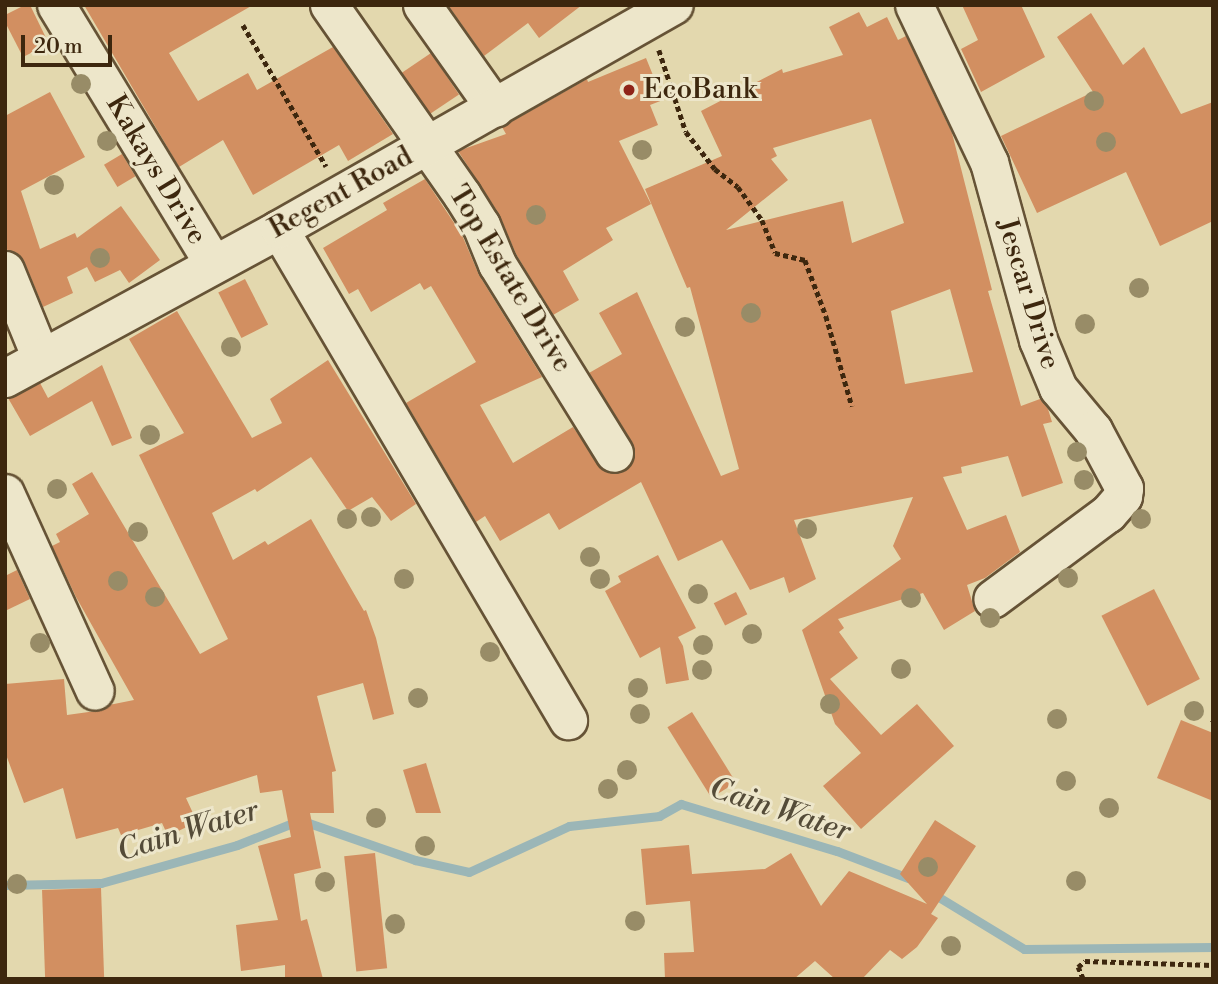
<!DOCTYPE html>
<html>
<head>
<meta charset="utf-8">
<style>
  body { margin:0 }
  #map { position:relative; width:1218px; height:984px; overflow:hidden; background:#e3d8ae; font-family:"Libre Bodoni",serif }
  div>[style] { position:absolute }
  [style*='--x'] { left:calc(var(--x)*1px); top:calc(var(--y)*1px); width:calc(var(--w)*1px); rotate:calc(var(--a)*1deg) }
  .stream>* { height:9px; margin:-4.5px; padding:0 4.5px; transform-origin:4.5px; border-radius:4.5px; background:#9bb6b7 }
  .building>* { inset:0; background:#d28f61; transform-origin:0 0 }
  .path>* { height:4.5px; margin-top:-2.25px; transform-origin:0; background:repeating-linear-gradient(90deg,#3d270e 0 5px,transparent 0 8.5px) }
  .roads { filter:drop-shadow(2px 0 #665336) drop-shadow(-2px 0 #665336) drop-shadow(0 2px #665336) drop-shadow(0 -2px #665336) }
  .minor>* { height:37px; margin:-18.5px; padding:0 18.5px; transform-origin:18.5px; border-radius:18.5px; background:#ede6ca }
  .trees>* { width:20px; height:20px; margin:-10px; border-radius:50%; background:#988c67 }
  .dots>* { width:19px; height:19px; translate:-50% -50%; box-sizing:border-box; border:4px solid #ede6ca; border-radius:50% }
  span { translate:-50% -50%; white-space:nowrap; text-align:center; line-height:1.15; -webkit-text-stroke:6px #ede6ca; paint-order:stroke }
  .poi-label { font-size:28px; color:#3d270e }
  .left { translate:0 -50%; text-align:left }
  .street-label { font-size:28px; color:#3d270e }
  .water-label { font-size:30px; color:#544b38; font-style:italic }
  .frame { position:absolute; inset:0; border:7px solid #3d270e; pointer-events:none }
  .scale { position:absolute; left:21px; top:35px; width:91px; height:32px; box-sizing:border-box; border:4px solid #3d270e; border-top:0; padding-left:9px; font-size:21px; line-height:24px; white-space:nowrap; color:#3d270e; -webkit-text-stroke:5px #ede6ca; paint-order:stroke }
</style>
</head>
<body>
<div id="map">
  <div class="stream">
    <div style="--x:5;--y:885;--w:96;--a:-1.2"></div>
    <div style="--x:101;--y:883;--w:141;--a:-15.6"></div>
    <div style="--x:237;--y:845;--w:68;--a:-21.6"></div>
    <div style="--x:300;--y:820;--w:122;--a:19.2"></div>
    <div style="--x:415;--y:860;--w:55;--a:12.5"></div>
    <div style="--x:469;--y:872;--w:110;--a:-24.7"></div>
    <div style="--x:569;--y:826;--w:91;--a:-6.3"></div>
    <div style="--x:659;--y:816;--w:25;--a:-29"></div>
    <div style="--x:681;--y:804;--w:163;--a:16.8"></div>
    <div style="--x:837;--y:851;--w:76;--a:20.8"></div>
    <div style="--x:932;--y:893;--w:108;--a:31.3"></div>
    <div style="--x:1024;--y:949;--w:189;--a:-0.6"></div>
  </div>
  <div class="building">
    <div style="clip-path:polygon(25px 5px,30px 5px,49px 44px,23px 57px,5px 22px,5px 15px)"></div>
    <div style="clip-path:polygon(84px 5px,253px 5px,169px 53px,198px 101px,248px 73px,257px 90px,333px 47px,393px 134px,348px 161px,339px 145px,253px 195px,223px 140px,179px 167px)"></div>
    <div style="clip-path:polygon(448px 5px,582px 5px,539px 38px,528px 23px,484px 56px)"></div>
    <div style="clip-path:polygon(962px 5px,1021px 5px,1045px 57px,981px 92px,961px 49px,978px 40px)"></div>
    <div style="clip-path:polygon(evenodd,859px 12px,867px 27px,887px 17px,898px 40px,906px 36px,952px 133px,992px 290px,988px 291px,1021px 406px,1040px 399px,1048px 409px,1052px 422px,1043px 424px,1063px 483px,1022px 497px,1008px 456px,961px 467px,962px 473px,943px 477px,967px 530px,1006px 515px,1020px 552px,985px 578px,967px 585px,975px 611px,944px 630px,923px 593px,838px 619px,844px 628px,839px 632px,858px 658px,830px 679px,881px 735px,917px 704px,954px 746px,861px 829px,823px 786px,861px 753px,835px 724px,802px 630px,901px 559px,893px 546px,913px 497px,794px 520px,816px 579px,789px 593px,784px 577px,750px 590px,722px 540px,678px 561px,641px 482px,559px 530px,549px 513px,500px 541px,485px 516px,476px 522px,406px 403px,476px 362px,431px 286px,424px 290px,420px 283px,371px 312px,358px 289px,349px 294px,323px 248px,387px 210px,383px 203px,425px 179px,462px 235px,479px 275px,542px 377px,480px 405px,513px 463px,573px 427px,604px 471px,615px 474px,624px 471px,632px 463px,635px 453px,632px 442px,589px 373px,622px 354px,599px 313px,637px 292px,721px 476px,739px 469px,690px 287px,687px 288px,645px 189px,722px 156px,701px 111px,782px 69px,783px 73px,843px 55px,829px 27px,859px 12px,871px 119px,904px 223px,852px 243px,843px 201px,726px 230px,788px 180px,771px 159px,777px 156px,773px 148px,871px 119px,859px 12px,950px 289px,973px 372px,905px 384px,891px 311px,950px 289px)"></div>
    <div style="clip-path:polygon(1091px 13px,1123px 65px,1144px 47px,1181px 114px,1213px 102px,1213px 221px,1160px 246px,1126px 172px,1037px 213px,1001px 136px,1093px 92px,1057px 37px)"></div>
    <div style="left:431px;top:53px;width:50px;height:36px;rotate:56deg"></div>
    <div style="clip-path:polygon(646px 58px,663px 100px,650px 105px,658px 125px,619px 141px,651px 204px,606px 228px,613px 240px,563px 271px,579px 300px,553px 315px,516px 254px,499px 214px,458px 151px,506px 134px,502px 127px,587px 79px,588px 82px)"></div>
    <div style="clip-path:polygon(50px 92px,85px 157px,21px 191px,40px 249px,75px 233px,77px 238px,121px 206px,160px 260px,129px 283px,120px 270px,95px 282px,87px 267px,67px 277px,73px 293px,43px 307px,24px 261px,17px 253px,5px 249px,5px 116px)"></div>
    <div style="left:122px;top:154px;width:26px;height:21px;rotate:59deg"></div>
    <div style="left:245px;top:279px;width:51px;height:30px;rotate:63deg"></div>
    <div style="clip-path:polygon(177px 311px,252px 438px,282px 423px,270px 399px,328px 360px,416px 504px,391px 521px,372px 497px,348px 511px,311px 457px,257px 492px,255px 489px,212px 513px,233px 560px,265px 541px,268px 545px,311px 519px,364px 611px,366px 610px,376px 638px,394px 714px,373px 720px,363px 683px,317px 696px,336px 771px,332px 772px,334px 813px,310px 813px,321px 868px,294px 874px,301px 921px,307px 919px,323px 979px,285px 979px,285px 965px,241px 971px,236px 925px,278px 920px,258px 846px,291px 837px,282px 790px,260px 793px,257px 775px,186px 798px,197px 822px,168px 836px,162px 823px,121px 835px,118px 828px,76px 839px,63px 788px,24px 803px,5px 752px,5px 684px,64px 679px,67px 715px,103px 710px,109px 705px,134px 700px,76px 597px,52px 546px,60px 542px,56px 534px,89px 514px,72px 484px,92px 472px,200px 654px,228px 639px,139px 455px,184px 433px,129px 339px)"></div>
    <div style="clip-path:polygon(102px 365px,132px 438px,112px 446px,92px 401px,30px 436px,8px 398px,40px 383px,48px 398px)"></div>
    <div style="clip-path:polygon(658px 555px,696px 628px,678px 637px,683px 646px,689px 680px,666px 684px,660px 647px,640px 658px,605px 591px,621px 582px,618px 576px)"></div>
    <div style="clip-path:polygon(17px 570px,30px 599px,5px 611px,5px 576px)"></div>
    <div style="left:1154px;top:589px;width:101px;height:59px;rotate:63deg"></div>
    <div style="left:736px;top:592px;width:25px;height:25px;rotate:63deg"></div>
    <div style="left:692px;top:712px;width:83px;height:29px;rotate:58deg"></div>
    <div style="clip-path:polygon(1181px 720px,1213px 733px,1213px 801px,1157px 778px)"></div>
    <div style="clip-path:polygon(426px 763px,441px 813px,416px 813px,403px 770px)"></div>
    <div style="clip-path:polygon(935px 820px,976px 846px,931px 914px,938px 918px,917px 947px,902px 959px,890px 950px,862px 979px,835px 979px,815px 961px,794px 979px,665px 979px,664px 953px,694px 952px,690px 901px,646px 905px,641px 849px,689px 845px,692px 874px,765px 869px,791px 853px,821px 906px,849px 871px,927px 904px,900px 874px)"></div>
    <div style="left:375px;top:853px;width:116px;height:31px;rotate:84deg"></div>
    <div style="left:101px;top:888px;width:91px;height:59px;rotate:88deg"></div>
  </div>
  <div class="path">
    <div style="--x:243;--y:25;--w:164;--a:59.5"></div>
    <div style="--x:659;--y:50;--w:86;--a:71.8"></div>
    <div style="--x:686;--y:132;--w:47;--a:51.9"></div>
    <div style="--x:715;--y:169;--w:29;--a:38"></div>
    <div style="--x:738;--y:187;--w:41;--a:54"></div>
    <div style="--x:762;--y:220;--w:35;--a:68"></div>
    <div style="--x:775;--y:253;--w:31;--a:13"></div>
    <div style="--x:805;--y:260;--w:60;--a:69.4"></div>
    <div style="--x:826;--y:316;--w:94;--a:73.9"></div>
    <div style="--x:1212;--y:719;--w:1;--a:45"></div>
    <div style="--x:1083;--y:979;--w:13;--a:-113"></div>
    <div style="--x:1078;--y:967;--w:9;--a:-41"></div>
    <div style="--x:1085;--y:961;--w:128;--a:1.8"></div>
  </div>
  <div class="roads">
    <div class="minor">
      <div style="--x:56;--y:5;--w:301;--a:58.7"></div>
      <div style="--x:329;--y:5;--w:232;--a:55"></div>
      <div style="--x:462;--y:195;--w:36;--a:58"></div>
      <div style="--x:481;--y:225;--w:42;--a:67.7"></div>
      <div style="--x:497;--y:264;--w:222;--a:58.2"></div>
      <div style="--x:422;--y:5;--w:126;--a:54.7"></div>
      <div style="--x:914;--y:5;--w:174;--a:64.5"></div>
      <div style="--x:989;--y:162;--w:185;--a:74.6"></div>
      <div style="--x:1038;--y:340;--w:52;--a:67.4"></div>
      <div style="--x:1058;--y:388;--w:55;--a:50.2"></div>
      <div style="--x:1093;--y:430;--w:66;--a:61.9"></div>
      <div style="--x:1124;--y:488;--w:8;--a:97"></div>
      <div style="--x:1123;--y:496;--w:23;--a:131"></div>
      <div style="--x:1108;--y:513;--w:144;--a:143.4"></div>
      <div style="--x:279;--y:229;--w:570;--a:59.52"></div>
      <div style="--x:5;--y:270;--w:95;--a:67.8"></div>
      <div style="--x:5;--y:378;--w:312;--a:-28.5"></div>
      <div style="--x:279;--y:229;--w:454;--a:-29.6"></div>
      <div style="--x:5;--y:493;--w:217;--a:65.6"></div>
    </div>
  </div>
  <div class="trees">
    <div style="left:81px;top:84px"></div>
    <div style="left:1094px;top:101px"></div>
    <div style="left:107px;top:141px"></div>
    <div style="left:1106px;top:142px"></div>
    <div style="left:642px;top:150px"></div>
    <div style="left:54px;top:185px"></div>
    <div style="left:536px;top:215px"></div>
    <div style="left:100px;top:258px"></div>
    <div style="left:1139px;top:288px"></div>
    <div style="left:751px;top:313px"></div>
    <div style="left:1085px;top:324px"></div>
    <div style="left:685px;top:327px"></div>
    <div style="left:231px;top:347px"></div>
    <div style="left:150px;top:435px"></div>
    <div style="left:1077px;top:452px"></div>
    <div style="left:1084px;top:480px"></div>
    <div style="left:57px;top:489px"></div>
    <div style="left:371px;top:517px"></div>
    <div style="left:347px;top:519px"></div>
    <div style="left:1141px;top:519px"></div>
    <div style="left:807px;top:529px"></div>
    <div style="left:138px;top:532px"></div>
    <div style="left:590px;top:557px"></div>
    <div style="left:1068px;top:578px"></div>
    <div style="left:404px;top:579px"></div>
    <div style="left:600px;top:579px"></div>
    <div style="left:118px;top:581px"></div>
    <div style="left:698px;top:594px"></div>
    <div style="left:155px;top:597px"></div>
    <div style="left:911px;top:598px"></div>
    <div style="left:990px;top:618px"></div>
    <div style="left:752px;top:634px"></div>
    <div style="left:40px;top:643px"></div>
    <div style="left:703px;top:645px"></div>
    <div style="left:490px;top:652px"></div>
    <div style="left:901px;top:669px"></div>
    <div style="left:702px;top:670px"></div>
    <div style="left:638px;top:688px"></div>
    <div style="left:418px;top:698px"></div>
    <div style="left:830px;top:704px"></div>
    <div style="left:1194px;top:711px"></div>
    <div style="left:640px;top:714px"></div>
    <div style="left:1057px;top:719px"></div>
    <div style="left:627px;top:770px"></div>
    <div style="left:1066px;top:781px"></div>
    <div style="left:608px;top:789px"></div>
    <div style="left:1109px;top:808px"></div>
    <div style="left:376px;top:818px"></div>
    <div style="left:425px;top:846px"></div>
    <div style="left:928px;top:867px"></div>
    <div style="left:1076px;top:881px"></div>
    <div style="left:325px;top:882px"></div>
    <div style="left:17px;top:884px"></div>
    <div style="left:635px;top:921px"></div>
    <div style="left:395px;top:924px"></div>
    <div style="left:951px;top:946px"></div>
  </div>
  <div class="dots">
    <div style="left:629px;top:90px;background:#8f2418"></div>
  </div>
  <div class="poi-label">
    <span class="left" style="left:643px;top:90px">EcoBank</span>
  </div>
  <div class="street-label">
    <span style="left:156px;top:170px;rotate:59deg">Kakays Drive</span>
    <span style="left:341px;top:193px;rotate:-29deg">Regent Road</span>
    <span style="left:510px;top:279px;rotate:59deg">Top Estate Drive</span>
    <span style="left:1028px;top:294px;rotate:73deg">Jescar Drive</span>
  </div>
  <div class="water-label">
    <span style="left:780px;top:810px;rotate:18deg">Cain Water</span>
    <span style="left:188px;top:831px;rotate:-17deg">Cain Water</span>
  </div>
  <div class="frame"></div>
  <div class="scale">20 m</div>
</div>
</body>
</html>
